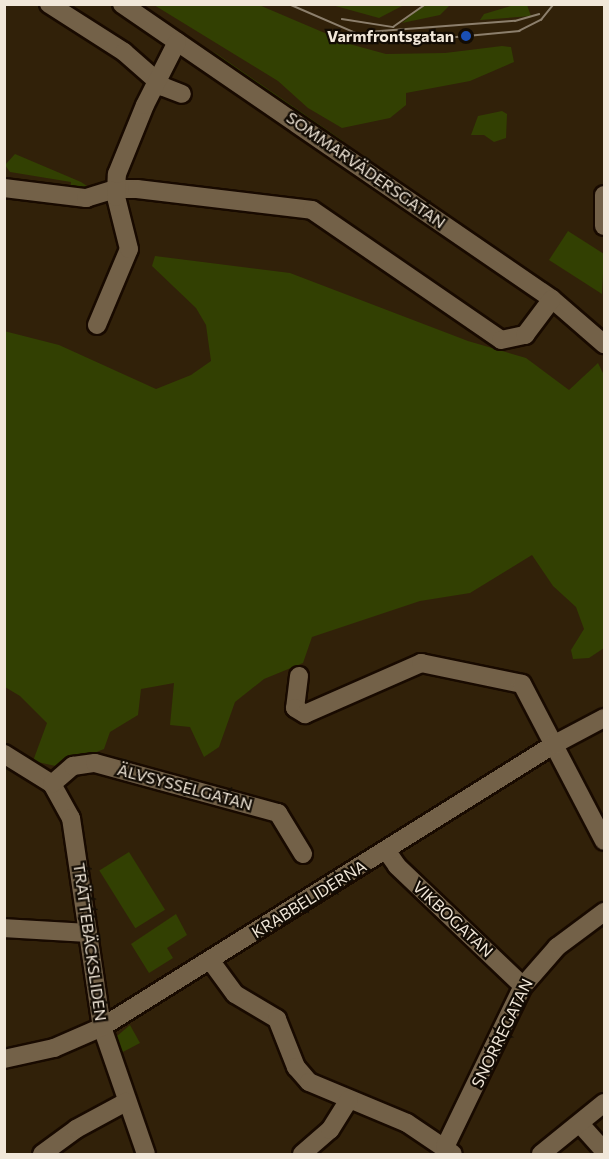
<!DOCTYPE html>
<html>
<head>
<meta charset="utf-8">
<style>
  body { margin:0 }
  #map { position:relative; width:609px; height:1159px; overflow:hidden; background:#312109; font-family:Commissioner,sans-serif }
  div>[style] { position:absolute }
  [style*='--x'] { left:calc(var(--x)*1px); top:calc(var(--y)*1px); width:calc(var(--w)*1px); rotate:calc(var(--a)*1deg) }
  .green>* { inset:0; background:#324002; transform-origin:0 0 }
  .roads { filter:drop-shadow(2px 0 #180a00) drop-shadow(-2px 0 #180a00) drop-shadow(0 2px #180a00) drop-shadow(0 -2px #180a00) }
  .minor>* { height:18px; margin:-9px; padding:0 9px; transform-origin:9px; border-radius:9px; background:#736148 }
  .tram>* { height:1.5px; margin:-0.75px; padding:0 0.75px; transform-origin:0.75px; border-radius:0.75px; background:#8c7f6c }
  .dots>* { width:16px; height:16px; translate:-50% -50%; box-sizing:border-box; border:3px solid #130c04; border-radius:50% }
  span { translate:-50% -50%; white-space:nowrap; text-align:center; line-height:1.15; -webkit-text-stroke:4.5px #130c04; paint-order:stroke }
  .poi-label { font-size:16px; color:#f1e7d9; font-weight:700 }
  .right { translate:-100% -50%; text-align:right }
  .street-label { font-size:16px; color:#f1e7d9 }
  .frame { position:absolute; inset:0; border:6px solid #f1e7d9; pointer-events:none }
</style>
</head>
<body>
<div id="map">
  <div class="green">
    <div style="clip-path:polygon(154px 5px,259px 5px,353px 45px,386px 54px,445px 53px,502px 46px,511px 47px,514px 62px,470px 81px,406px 93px,406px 105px,390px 118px,342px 128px,308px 108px,278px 81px)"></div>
    <div style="clip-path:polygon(332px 5px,404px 5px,379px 18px)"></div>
    <div style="clip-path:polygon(423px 5px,450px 5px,440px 15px,402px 23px)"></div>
    <div style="clip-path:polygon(514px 5px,527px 5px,531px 16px,480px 20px,484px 14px)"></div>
    <div style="clip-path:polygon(212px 51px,217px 54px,343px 141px,341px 144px)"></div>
    <div style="clip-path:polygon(502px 111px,507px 114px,506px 138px,494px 142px,484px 135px,471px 135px,478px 116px)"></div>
    <div style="clip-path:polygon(15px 154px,81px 182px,93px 190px,70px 190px,71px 182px,10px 172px,5px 165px)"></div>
    <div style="clip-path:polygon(568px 231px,604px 254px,602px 294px,549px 260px)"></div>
    <div style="clip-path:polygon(155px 256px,290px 273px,468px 341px,526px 358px,569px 390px,598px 363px,604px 375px,604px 648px,589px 658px,573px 659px,571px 650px,584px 629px,576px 607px,553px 586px,532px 555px,470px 593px,420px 601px,312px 637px,303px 663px,264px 679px,235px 702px,219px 747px,204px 757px,190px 727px,170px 725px,174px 683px,141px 689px,138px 715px,110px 732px,104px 749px,60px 767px,33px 761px,47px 723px,20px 696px,5px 687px,4px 331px,59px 345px,156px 389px,191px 375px,211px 361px,206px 325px,196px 308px,152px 266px)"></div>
    <div style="left:129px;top:852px;width:68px;height:35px;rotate:58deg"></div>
    <div style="clip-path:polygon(176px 914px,187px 935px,167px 948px,173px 958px,149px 973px,131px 944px)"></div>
    <div style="clip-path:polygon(130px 1025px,140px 1043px,121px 1053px,117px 1036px)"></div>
  </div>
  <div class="roads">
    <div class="minor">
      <div style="--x:49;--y:4;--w:89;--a:32.6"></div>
      <div style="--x:124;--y:52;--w:53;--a:41.2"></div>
      <div style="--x:164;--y:87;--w:19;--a:21"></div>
      <div style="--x:122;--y:4;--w:521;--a:34.45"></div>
      <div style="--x:552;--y:299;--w:69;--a:40.9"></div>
      <div style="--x:4;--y:188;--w:83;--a:7"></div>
      <div style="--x:86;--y:198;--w:31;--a:-17"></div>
      <div style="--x:116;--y:189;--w:21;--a:0"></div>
      <div style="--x:137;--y:189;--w:176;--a:6.8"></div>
      <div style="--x:312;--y:210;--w:229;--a:34.5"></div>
      <div style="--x:501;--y:340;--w:25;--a:-12"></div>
      <div style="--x:525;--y:335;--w:45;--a:-53.1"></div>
      <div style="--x:604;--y:195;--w:31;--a:90"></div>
      <div style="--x:97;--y:325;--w:82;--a:-67.2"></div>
      <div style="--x:129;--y:249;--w:54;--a:-104"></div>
      <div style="--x:116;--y:197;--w:23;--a:-88"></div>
      <div style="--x:117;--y:174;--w:74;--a:-67.9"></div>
      <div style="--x:145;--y:105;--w:71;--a:-63.1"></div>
      <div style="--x:299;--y:676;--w:32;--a:97"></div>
      <div style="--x:295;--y:708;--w:12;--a:31"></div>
      <div style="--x:305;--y:714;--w:127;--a:-23.7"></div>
      <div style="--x:421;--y:663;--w:103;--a:11.7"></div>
      <div style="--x:522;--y:684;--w:177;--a:62.4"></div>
      <div style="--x:4;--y:754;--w:57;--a:32"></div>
      <div style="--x:52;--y:784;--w:39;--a:61"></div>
      <div style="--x:71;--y:818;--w:211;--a:81.6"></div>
      <div style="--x:102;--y:1027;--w:134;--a:70.9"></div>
      <div style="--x:52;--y:784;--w:28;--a:-41"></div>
      <div style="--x:73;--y:766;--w:22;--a:-8"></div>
      <div style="--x:95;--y:763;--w:190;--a:15.3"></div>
      <div style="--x:278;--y:813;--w:48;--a:58.6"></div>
      <div style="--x:386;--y:850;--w:19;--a:55"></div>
      <div style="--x:397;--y:866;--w:174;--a:43.6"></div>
      <div style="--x:4;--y:928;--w:84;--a:3.4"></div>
      <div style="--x:210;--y:960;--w:42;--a:53.7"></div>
      <div style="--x:235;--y:994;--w:49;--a:30.8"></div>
      <div style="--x:277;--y:1019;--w:52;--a:68.4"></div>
      <div style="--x:296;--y:1067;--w:20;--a:49"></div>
      <div style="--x:309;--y:1082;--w:106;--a:22.7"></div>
      <div style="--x:407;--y:1123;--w:55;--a:34"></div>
      <div style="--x:4;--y:1059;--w:51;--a:-12.4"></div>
      <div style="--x:54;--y:1048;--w:52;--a:-23.6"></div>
      <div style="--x:102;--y:1027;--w:532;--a:-32.02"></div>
      <div style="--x:553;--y:745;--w:58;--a:-27.9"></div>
      <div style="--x:580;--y:1124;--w:36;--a:48"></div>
      <div style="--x:445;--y:1147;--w:179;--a:-64.2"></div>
      <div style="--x:523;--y:986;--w:52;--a:-48.9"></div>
      <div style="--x:557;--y:947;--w:59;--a:-36.7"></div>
      <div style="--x:42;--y:1154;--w:42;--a:-36.3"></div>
      <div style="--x:76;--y:1129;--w:57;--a:-28.4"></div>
      <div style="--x:302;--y:1154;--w:37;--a:-41"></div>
      <div style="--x:330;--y:1130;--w:36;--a:-58"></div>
      <div style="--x:541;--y:1154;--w:81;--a:-39"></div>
    </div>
  </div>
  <div class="tram">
    <div style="--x:289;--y:4;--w:88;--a:23.4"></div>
    <div style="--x:370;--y:39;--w:23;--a:10"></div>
    <div style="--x:393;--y:43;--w:127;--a:-5.4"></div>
    <div style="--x:519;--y:31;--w:25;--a:-27"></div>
    <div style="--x:541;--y:20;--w:21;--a:-51"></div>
    <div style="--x:342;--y:19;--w:52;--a:8.9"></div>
    <div style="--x:393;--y:27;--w:40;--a:-34.9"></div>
    <div style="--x:367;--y:32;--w:148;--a:-4.3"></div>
    <div style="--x:515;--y:21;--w:25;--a:-16"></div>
  </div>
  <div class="dots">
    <div style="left:466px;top:36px;background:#1a4fb4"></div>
  </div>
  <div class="poi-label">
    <span class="right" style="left:454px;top:36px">Varmfrontsgatan</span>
  </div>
  <div class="street-label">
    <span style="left:366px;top:170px;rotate:35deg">SOMMARVÄDERSGATAN</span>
    <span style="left:185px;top:787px;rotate:15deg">ÄLVSYSSELGATAN</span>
    <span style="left:309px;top:899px;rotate:-32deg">KRABBELIDERNA</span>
    <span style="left:453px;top:919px;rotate:43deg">VIKBOGATAN</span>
    <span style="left:90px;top:942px;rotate:82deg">TRÄTTEBÄCKSLIDEN</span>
    <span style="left:502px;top:1033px;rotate:-64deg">SNORREGATAN</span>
  </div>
  <div class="frame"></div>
</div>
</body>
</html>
